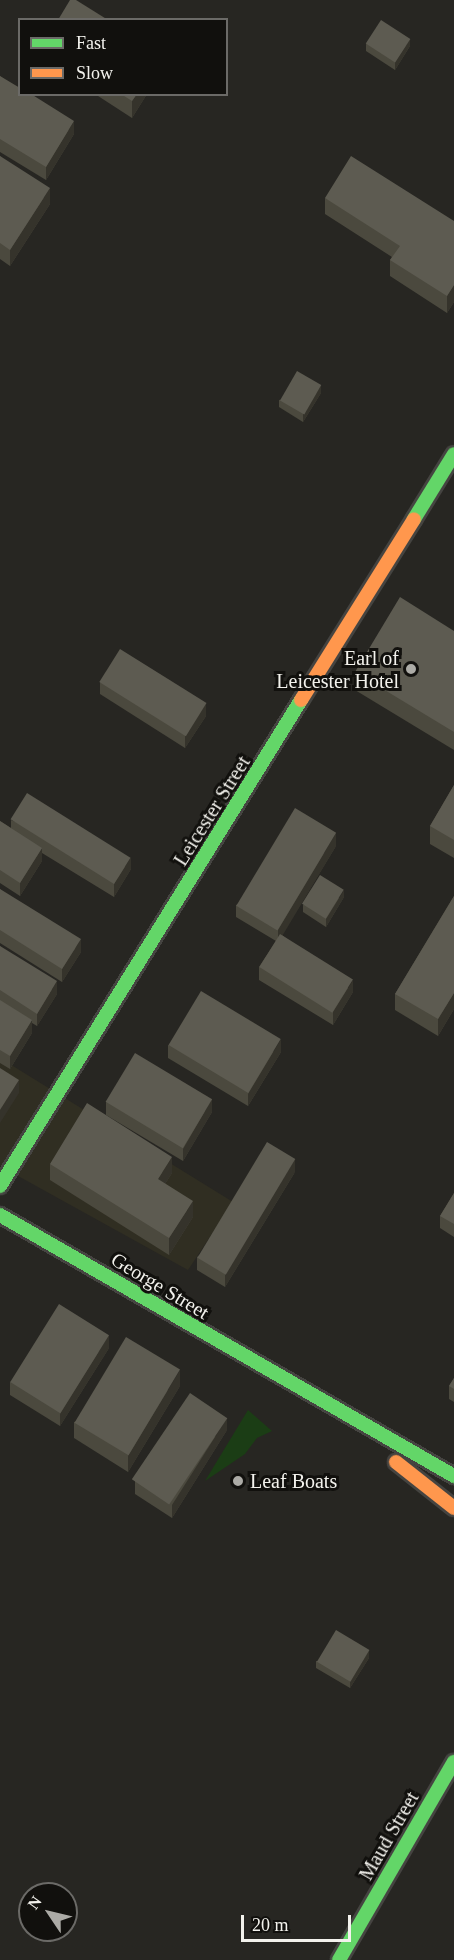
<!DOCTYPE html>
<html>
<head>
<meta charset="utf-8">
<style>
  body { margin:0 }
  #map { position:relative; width:454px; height:1960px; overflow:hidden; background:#272622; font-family:Georgia,serif }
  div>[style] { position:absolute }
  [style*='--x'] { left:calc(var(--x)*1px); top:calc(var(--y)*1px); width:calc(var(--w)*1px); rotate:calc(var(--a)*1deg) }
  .built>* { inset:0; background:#302e22 }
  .green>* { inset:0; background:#1b3d15 }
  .roads { filter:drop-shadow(2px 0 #454441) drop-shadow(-2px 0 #454441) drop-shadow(0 2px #454441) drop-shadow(0 -2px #454441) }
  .fast>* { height:14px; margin:-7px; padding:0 7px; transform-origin:7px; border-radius:7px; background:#63d668 }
  .slow>* { height:14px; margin:-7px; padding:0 7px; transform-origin:7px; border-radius:7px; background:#ff974d }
  .wall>* { inset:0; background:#4b493e }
  .shaded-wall>* { inset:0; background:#35332b }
  .building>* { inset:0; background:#5d5b51; transform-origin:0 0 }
  .dots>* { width:16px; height:16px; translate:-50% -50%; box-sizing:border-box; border:3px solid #11100d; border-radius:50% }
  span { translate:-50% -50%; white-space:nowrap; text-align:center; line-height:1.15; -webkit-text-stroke:6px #11100d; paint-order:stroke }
  .poi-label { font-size:20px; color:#f3f2ed }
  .right { translate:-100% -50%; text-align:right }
  .left { translate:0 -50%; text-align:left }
  .street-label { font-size:20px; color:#f3f2ed }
  .legend { position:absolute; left:18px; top:18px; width:210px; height:78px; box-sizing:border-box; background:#11100d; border:2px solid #6b6a67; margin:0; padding:8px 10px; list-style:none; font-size:18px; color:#f3f2ed }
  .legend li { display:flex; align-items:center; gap:12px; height:30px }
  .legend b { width:30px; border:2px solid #6b6a67 }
  .north { position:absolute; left:18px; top:1882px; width:60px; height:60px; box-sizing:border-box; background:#11100d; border:2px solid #6b6a67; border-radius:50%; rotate:305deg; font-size:16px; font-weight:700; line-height:24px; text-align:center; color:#f3f2ed }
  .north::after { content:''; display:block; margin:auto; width:21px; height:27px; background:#acaba6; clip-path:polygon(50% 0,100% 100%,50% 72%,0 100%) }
  .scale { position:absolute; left:241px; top:1915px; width:110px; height:27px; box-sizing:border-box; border:3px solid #f3f2ed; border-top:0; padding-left:8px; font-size:18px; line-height:21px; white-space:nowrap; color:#f3f2ed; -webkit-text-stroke:4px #11100d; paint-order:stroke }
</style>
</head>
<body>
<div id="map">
  <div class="built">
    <div style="clip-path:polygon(0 1058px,233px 1202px,188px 1270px,0 1166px)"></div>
  </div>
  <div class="green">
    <div style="clip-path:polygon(248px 1410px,272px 1431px,257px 1438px,245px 1454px,205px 1481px)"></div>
  </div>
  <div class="roads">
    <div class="fast">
      <div style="--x:414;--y:519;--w:76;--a:-58.4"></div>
      <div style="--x:0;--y:1186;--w:572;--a:-58.23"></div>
      <div style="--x:0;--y:1215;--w:524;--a:29.89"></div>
      <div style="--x:339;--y:1960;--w:229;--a:-59.9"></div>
    </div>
    <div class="slow">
      <div style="--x:301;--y:700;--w:213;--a:-58"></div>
      <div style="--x:396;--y:1462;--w:74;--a:38.4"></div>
    </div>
  </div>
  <div class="wall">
    <div style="clip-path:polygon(366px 44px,410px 46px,395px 70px,366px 51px)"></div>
    <div style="clip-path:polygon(0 76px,74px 134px,46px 180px,0 152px)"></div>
    <div style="clip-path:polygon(95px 94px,147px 94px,132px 118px)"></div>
    <div style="clip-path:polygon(0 156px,50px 204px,10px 266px,0 259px)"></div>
    <div style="clip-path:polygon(325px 198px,454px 221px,454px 302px,447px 313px,390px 276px,390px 260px,392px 257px,325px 214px)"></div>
    <div style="clip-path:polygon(321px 393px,303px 422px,279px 407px,279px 400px)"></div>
    <div style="clip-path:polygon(454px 631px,454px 750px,355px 690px,355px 672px)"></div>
    <div style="clip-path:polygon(100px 682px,206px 716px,185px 748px,100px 694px)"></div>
    <div style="clip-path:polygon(454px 785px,454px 858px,430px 844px,430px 826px)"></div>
    <div style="clip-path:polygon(11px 820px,131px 869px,114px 897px,42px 853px,42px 861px,20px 896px,0 883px,0 821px,11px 828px)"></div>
    <div style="clip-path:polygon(336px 846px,282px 935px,353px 992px,333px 1025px,259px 980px,259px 967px,276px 941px,236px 917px,236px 905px)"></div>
    <div style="clip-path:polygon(0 889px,81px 952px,62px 982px,0 943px)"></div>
    <div style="clip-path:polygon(454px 896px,454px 1009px,438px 1036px,395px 1010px,395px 994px)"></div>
    <div style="clip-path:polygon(344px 897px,326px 927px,303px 912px,303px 905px)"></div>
    <div style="clip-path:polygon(0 946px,57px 994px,37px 1026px,32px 1023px,32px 1033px,10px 1069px,0 1063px)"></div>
    <div style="clip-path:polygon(168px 1045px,281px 1052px,248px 1106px,168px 1058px)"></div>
    <div style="clip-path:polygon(106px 1102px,212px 1112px,183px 1161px,106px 1115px)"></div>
    <div style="clip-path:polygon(50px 1164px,172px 1173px,165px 1184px,193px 1217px,169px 1255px,50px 1180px)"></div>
    <div style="clip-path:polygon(295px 1172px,225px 1287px,197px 1270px,197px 1257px)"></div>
    <div style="clip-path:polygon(454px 1193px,454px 1237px,440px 1228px,440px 1216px)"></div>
    <div style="clip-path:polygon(109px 1348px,60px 1426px,10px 1395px,10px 1382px)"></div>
    <div style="clip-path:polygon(454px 1378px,454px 1402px,449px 1399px,449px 1386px)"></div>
    <div style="clip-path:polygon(180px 1386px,128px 1472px,74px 1438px,74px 1422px)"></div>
    <div style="clip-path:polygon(227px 1430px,172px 1518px,135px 1494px,135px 1481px)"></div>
    <div style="clip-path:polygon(369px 1658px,350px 1688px,316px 1668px,316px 1661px)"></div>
  </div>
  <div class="shaded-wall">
    <div style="clip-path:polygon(410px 39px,410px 46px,395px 70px,395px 62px)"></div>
    <div style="clip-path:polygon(137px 94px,147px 94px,132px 118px,132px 101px)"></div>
    <div style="clip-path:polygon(74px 121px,74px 134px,46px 180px,46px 167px)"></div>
    <div style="clip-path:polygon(50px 188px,50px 204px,10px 266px,10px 250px)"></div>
    <div style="clip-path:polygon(454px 285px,454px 302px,447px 313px,447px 296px)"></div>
    <div style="clip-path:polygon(321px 385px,321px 393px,303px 422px,303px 414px)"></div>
    <div style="clip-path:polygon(206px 703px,206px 716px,185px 748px,185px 735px)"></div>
    <div style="clip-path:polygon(336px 833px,336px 846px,278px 943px,278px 930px)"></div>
    <div style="clip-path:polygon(42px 848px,42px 861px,20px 896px,20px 883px)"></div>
    <div style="clip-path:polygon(131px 857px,131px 869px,114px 897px,114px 884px)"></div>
    <div style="clip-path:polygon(344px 890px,344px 897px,326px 927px,326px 919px)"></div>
    <div style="clip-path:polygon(81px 939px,81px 952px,62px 982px,62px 969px)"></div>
    <div style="clip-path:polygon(353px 980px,353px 992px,333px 1025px,333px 1012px)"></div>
    <div style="clip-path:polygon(57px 981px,57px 994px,37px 1026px,37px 1014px)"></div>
    <div style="clip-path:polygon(454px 993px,454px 1009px,438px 1036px,438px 1019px)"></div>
    <div style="clip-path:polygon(32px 1020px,32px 1033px,10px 1069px,10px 1056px)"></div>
    <div style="clip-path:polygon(281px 1039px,281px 1052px,248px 1106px,248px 1094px)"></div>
    <div style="clip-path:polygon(19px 1080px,19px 1093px,0 1123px,0 1110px)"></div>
    <div style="clip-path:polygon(212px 1099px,212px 1112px,183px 1161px,183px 1149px)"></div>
    <div style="clip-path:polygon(172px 1157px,172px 1173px,158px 1195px,158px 1179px)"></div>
    <div style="clip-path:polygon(295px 1159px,295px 1172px,225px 1287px,225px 1274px)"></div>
    <div style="clip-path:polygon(193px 1201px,193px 1217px,169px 1255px,169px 1238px)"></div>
    <div style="clip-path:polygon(109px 1335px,109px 1348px,60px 1426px,60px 1414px)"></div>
    <div style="clip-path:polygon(180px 1370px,180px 1386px,128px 1472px,128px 1456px)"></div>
    <div style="clip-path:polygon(227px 1418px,227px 1430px,172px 1518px,172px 1505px)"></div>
    <div style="clip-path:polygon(369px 1650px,369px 1658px,350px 1688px,350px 1681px)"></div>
  </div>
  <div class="building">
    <div style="clip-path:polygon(70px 0,76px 0,108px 20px,58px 20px)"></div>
    <div style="left:381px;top:20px;width:35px;height:28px;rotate:33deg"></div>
    <div style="clip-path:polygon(0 76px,20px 88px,20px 94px,31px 94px,74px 121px,46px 167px,0 139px)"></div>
    <div style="clip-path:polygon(121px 94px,137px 94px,132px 101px)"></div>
    <div style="clip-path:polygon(0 156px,50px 188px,10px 250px,0 243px)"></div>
    <div style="clip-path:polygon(351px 156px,454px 221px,454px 285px,447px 296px,390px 260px,400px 246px,325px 198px)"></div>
    <div style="left:297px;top:371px;width:28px;height:34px;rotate:30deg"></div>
    <div style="clip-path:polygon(400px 597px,454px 631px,454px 732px,355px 672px)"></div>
    <div style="left:120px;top:649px;width:102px;height:39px;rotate:32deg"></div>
    <div style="clip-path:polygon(454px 785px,454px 840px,430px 826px)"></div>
    <div style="left:27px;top:793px;width:122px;height:31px;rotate:32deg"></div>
    <div style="left:295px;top:808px;width:48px;height:114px;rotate:31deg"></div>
    <div style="clip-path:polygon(0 821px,42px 848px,20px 883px,0 870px)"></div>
    <div style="left:320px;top:875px;width:28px;height:34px;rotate:32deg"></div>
    <div style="clip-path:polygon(0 889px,81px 939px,62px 969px,0 930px)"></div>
    <div style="clip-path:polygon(454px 896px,454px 993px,438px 1019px,395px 994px)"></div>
    <div style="left:280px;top:934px;width:86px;height:39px;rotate:32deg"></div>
    <div style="clip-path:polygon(0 946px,57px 981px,37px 1014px,0 990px)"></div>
    <div style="left:201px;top:991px;width:93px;height:63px;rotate:31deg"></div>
    <div style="clip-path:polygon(0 1000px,32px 1020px,10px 1056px,0 1050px)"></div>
    <div style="left:135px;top:1053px;width:90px;height:57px;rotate:31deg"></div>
    <div style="clip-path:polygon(0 1068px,19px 1080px,0 1110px)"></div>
    <div style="clip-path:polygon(87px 1103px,172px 1157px,158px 1179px,193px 1201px,169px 1238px,50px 1164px)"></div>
    <div style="left:267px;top:1142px;width:33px;height:135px;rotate:31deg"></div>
    <div style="clip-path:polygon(454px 1193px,454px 1224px,440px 1216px)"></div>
    <div style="left:59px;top:1304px;width:59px;height:92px;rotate:32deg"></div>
    <div style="left:126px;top:1337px;width:63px;height:100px;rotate:31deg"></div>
    <div style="clip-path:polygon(454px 1378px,454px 1389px,449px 1386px)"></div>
    <div style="left:190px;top:1393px;width:45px;height:104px;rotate:34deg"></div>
    <div style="left:336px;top:1630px;width:39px;height:37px;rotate:31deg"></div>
  </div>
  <div class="dots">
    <div style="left:411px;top:669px;background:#acaba6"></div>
    <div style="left:238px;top:1481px;background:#acaba6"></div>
  </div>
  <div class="poi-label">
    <span class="right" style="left:399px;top:670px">Earl of<br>Leicester Hotel</span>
    <span class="left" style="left:250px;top:1481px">Leaf Boats</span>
  </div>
  <div class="street-label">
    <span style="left:212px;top:811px;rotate:-58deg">Leicester Street</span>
    <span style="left:160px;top:1286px;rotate:31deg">George Street</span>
    <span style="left:389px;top:1836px;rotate:-60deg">Maud Street</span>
  </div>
  <ul class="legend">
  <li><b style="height:8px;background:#63d668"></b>Fast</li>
  <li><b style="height:8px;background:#ff974d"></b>Slow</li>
  </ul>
  <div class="north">N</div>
  <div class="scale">20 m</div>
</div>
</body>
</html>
